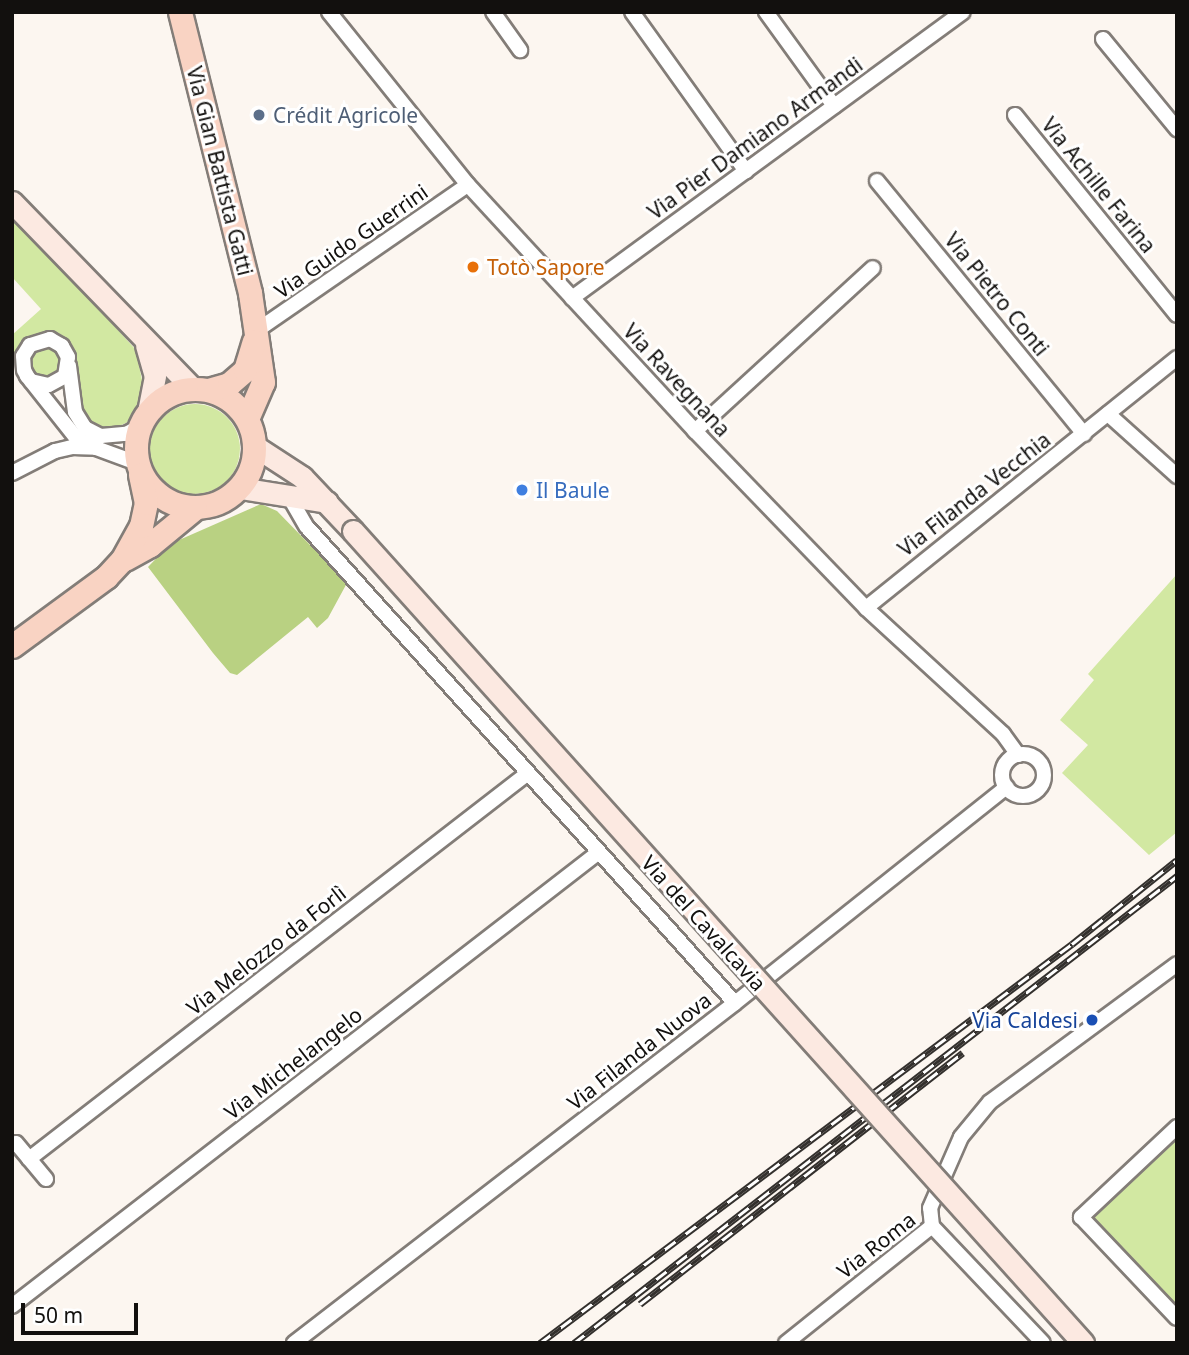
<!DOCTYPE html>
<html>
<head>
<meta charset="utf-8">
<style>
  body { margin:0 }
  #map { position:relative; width:1189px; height:1355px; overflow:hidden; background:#fcf6f0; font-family:"Noto Sans",sans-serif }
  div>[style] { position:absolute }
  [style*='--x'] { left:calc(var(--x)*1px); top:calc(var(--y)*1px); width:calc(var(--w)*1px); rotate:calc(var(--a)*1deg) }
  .green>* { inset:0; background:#d2e8a2 }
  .round { border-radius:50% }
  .forest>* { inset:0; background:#b9d182 }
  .roads { filter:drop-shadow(2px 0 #837d78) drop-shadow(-2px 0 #837d78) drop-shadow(0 2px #837d78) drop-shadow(0 -2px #837d78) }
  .street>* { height:14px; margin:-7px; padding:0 7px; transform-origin:7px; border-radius:7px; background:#fff }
  .street>.ring { margin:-7px; padding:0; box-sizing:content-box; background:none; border:14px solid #fff; border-radius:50% }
  .secondary>* { height:21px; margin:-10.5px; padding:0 10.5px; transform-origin:10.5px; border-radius:10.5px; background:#fce9e1 }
  .primary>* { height:23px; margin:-11.5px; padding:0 11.5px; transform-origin:11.5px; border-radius:11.5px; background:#f9d3c3 }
  .primary>.ring { margin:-11.5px; padding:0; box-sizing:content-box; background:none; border:23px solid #f9d3c3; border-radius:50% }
  .rail>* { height:7px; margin-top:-3.5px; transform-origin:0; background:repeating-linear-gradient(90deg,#fff 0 13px,#33302d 0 26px); box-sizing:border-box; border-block:2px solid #33302d }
  .bridges { filter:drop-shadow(2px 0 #837d78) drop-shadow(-2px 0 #837d78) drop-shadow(0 2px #837d78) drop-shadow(0 -2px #837d78) }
  .secondary-bridge>* { height:21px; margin:-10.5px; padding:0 10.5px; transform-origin:10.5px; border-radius:10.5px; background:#fce9e1 }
  .dots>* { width:19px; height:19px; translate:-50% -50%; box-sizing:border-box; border:4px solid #fff; border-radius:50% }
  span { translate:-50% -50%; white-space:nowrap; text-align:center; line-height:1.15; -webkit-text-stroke:6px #fff; paint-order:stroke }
  .service-label { font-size:21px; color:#4e5e75 }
  .left { translate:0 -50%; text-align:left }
  .street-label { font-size:21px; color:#12100e }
  .food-label { font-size:21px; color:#c56008 }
  .shop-label { font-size:21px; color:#366cbe }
  .transit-label { font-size:21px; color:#164399 }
  .right { translate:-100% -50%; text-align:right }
  .frame { position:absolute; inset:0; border:14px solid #12100e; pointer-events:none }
  .scale { position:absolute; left:21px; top:1303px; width:117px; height:32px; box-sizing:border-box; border:4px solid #12100e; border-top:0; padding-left:9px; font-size:21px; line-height:24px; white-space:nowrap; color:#12100e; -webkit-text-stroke:5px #fff; paint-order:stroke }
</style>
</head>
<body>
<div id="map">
  <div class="green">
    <div style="clip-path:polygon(12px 213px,136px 350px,144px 390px,135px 414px,126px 423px,109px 430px,88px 423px,79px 409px,65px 341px,57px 335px,36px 335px,12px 355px,12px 335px,41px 309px,12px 277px)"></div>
    <div style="clip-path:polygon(47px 344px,61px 352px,61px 372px,48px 380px,31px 373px,30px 354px)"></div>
    <div class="round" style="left:150px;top:404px;width:90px;height:90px"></div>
    <div style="clip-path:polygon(1177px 574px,1177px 832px,1149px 855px,1062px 773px,1088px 745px,1060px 720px,1094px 680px,1088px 674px)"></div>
    <div style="clip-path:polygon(1177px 1130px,1177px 1310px,1088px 1214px)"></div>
  </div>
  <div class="forest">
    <div style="clip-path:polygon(261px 504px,277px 511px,347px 583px,328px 618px,317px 628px,308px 617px,237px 675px,230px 673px,213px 653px,148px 567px,170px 544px)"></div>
  </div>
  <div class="roads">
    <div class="street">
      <div style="--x:329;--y:12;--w:222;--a:51.2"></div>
      <div style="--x:468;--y:185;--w:335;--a:47.3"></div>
      <div style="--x:695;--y:431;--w:246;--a:46"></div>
      <div style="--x:866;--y:608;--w:186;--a:42.6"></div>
      <div style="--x:1003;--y:734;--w:26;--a:54"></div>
      <div style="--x:493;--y:12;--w:47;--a:54.6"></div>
      <div style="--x:632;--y:12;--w:196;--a:54.4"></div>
      <div style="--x:766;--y:12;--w:116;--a:54.1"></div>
      <div style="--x:1103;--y:39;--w:117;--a:50.6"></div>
      <div style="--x:1015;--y:115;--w:257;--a:51"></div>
      <div style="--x:877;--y:181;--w:327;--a:50.7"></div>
      <div style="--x:572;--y:298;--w:484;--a:-36.2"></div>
      <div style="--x:256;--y:331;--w:257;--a:-34.6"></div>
      <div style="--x:69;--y:366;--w:46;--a:82.6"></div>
      <div style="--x:75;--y:412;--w:19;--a:58"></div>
      <div style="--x:85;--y:428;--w:18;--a:27"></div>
      <div style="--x:101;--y:436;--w:25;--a:-5"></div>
      <div style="--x:126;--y:434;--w:13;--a:-29"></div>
      <div style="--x:137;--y:428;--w:14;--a:-54"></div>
      <div style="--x:31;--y:381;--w:18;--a:13"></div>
      <div style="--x:49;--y:385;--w:18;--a:-29"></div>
      <div style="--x:65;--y:376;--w:19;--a:-81"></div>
      <div style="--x:68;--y:357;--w:13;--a:-119"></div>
      <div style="--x:62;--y:346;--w:14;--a:-150"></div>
      <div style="--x:50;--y:339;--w:21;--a:163"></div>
      <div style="--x:30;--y:345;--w:13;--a:122"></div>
      <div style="--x:23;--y:356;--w:14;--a:86"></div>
      <div style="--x:24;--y:370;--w:7;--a:63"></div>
      <div style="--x:27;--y:376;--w:80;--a:51.6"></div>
      <div style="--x:77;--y:439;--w:21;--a:25"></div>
      <div style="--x:1108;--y:414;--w:93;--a:41.9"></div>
      <div style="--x:695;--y:431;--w:241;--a:-42.5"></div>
      <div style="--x:12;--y:473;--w:48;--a:-27.1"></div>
      <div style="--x:55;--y:451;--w:17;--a:-13"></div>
      <div style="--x:72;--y:447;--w:24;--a:2"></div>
      <div style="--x:96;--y:448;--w:44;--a:20.1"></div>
      <div style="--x:287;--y:493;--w:39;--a:60"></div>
      <div style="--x:307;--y:527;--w:640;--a:48.04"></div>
      <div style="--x:866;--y:608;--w:399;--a:-38.8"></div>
      <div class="ring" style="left:1002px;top:754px;width:28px;height:28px"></div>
      <div style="--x:1177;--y:1127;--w:132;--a:136.8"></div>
      <div style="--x:1081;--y:1217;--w:139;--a:46.5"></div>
      <div style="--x:12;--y:1145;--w:4;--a:-27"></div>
      <div style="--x:16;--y:1143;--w:47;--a:50.2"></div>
      <div style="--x:29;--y:1159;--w:631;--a:-37.72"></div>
      <div style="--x:932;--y:1226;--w:18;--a:-96"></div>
      <div style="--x:930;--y:1208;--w:77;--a:-66.4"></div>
      <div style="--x:961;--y:1137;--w:45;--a:-50.4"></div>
      <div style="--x:990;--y:1102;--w:232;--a:-36.4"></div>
      <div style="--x:932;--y:1226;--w:161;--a:46.5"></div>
      <div style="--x:12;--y:1306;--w:742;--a:-37.72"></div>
      <div style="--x:294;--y:1343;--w:557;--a:-37.63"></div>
      <div style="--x:735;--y:1003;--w:347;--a:-38.5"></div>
      <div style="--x:786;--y:1343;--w:187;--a:-38.7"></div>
    </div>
    <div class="secondary">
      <div style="--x:12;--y:202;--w:260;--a:45.9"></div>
      <div style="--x:146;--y:345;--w:32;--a:74"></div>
      <div style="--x:155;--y:376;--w:37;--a:101"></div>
      <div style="--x:256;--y:447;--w:55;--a:33.1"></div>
      <div style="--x:302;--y:477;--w:74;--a:46.6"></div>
      <div style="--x:240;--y:488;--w:88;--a:9.1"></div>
    </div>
    <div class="primary">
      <div style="--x:180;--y:12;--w:290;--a:76"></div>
      <div style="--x:250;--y:293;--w:90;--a:81.7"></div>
      <div style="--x:263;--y:382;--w:40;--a:113.4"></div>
      <div class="ring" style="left:136px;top:389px;width:95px;height:95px"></div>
      <div style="--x:208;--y:390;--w:22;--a:-16"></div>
      <div style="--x:229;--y:384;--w:21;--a:-41"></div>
      <div style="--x:245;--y:370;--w:30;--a:-73"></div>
      <div style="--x:125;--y:559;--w:29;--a:-29"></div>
      <div style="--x:150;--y:545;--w:58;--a:-39.4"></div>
      <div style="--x:12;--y:646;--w:117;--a:-36.3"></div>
      <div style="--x:106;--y:577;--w:23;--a:-47"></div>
      <div style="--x:122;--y:560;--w:39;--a:-61"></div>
      <div style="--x:141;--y:526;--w:24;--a:-78"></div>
      <div style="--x:146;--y:503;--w:29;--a:-102"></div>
    </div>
  </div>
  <div class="rail">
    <div style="--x:640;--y:1304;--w:409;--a:-37.9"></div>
    <div style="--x:540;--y:1343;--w:665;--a:-36.87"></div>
    <div style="--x:1072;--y:944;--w:134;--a:-38.7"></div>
    <div style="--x:574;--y:1343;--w:763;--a:-37.76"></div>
  </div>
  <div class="bridges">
    <div class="secondary-bridge">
      <div style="--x:353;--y:531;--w:1092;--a:48.04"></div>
    </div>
  </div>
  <div class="dots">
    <div style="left:259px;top:115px;background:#5c6f8a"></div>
    <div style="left:473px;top:267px;background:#e8710a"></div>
    <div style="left:522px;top:490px;background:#3f7fe0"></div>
    <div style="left:1092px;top:1020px;background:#1a4fb4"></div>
  </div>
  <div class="service-label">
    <span class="left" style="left:273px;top:115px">Crédit Agricole</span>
  </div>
  <div class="street-label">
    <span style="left:755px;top:138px;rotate:-36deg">Via Pier Damiano Armandi</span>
    <span style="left:220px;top:171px;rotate:76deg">Via Gian Battista Gatti</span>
    <span style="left:1099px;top:185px;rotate:51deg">Via Achille Farina</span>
    <span style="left:351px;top:241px;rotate:-35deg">Via Guido Guerrini</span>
    <span style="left:997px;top:294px;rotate:51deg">Via Pietro Conti</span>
    <span style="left:677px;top:380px;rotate:47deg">Via Ravegnana</span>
    <span style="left:974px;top:494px;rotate:-38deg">Via Filanda Vecchia</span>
    <span style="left:704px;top:923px;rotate:48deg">Via del Cavalcavia</span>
    <span style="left:266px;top:950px;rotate:-38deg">Via Melozzo da Forlì</span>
    <span style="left:639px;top:1051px;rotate:-38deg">Via Filanda Nuova</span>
    <span style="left:293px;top:1063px;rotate:-38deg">Via Michelangelo</span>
    <span style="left:876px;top:1245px;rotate:-38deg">Via Roma</span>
  </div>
  <div class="food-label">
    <span class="left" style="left:487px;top:267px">Totò Sapore</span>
  </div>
  <div class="shop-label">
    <span class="left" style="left:536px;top:490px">Il Baule</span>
  </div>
  <div class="transit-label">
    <span class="right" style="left:1078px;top:1020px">Via Caldesi</span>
  </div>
  <div class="frame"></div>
  <div class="scale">50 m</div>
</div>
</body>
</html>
